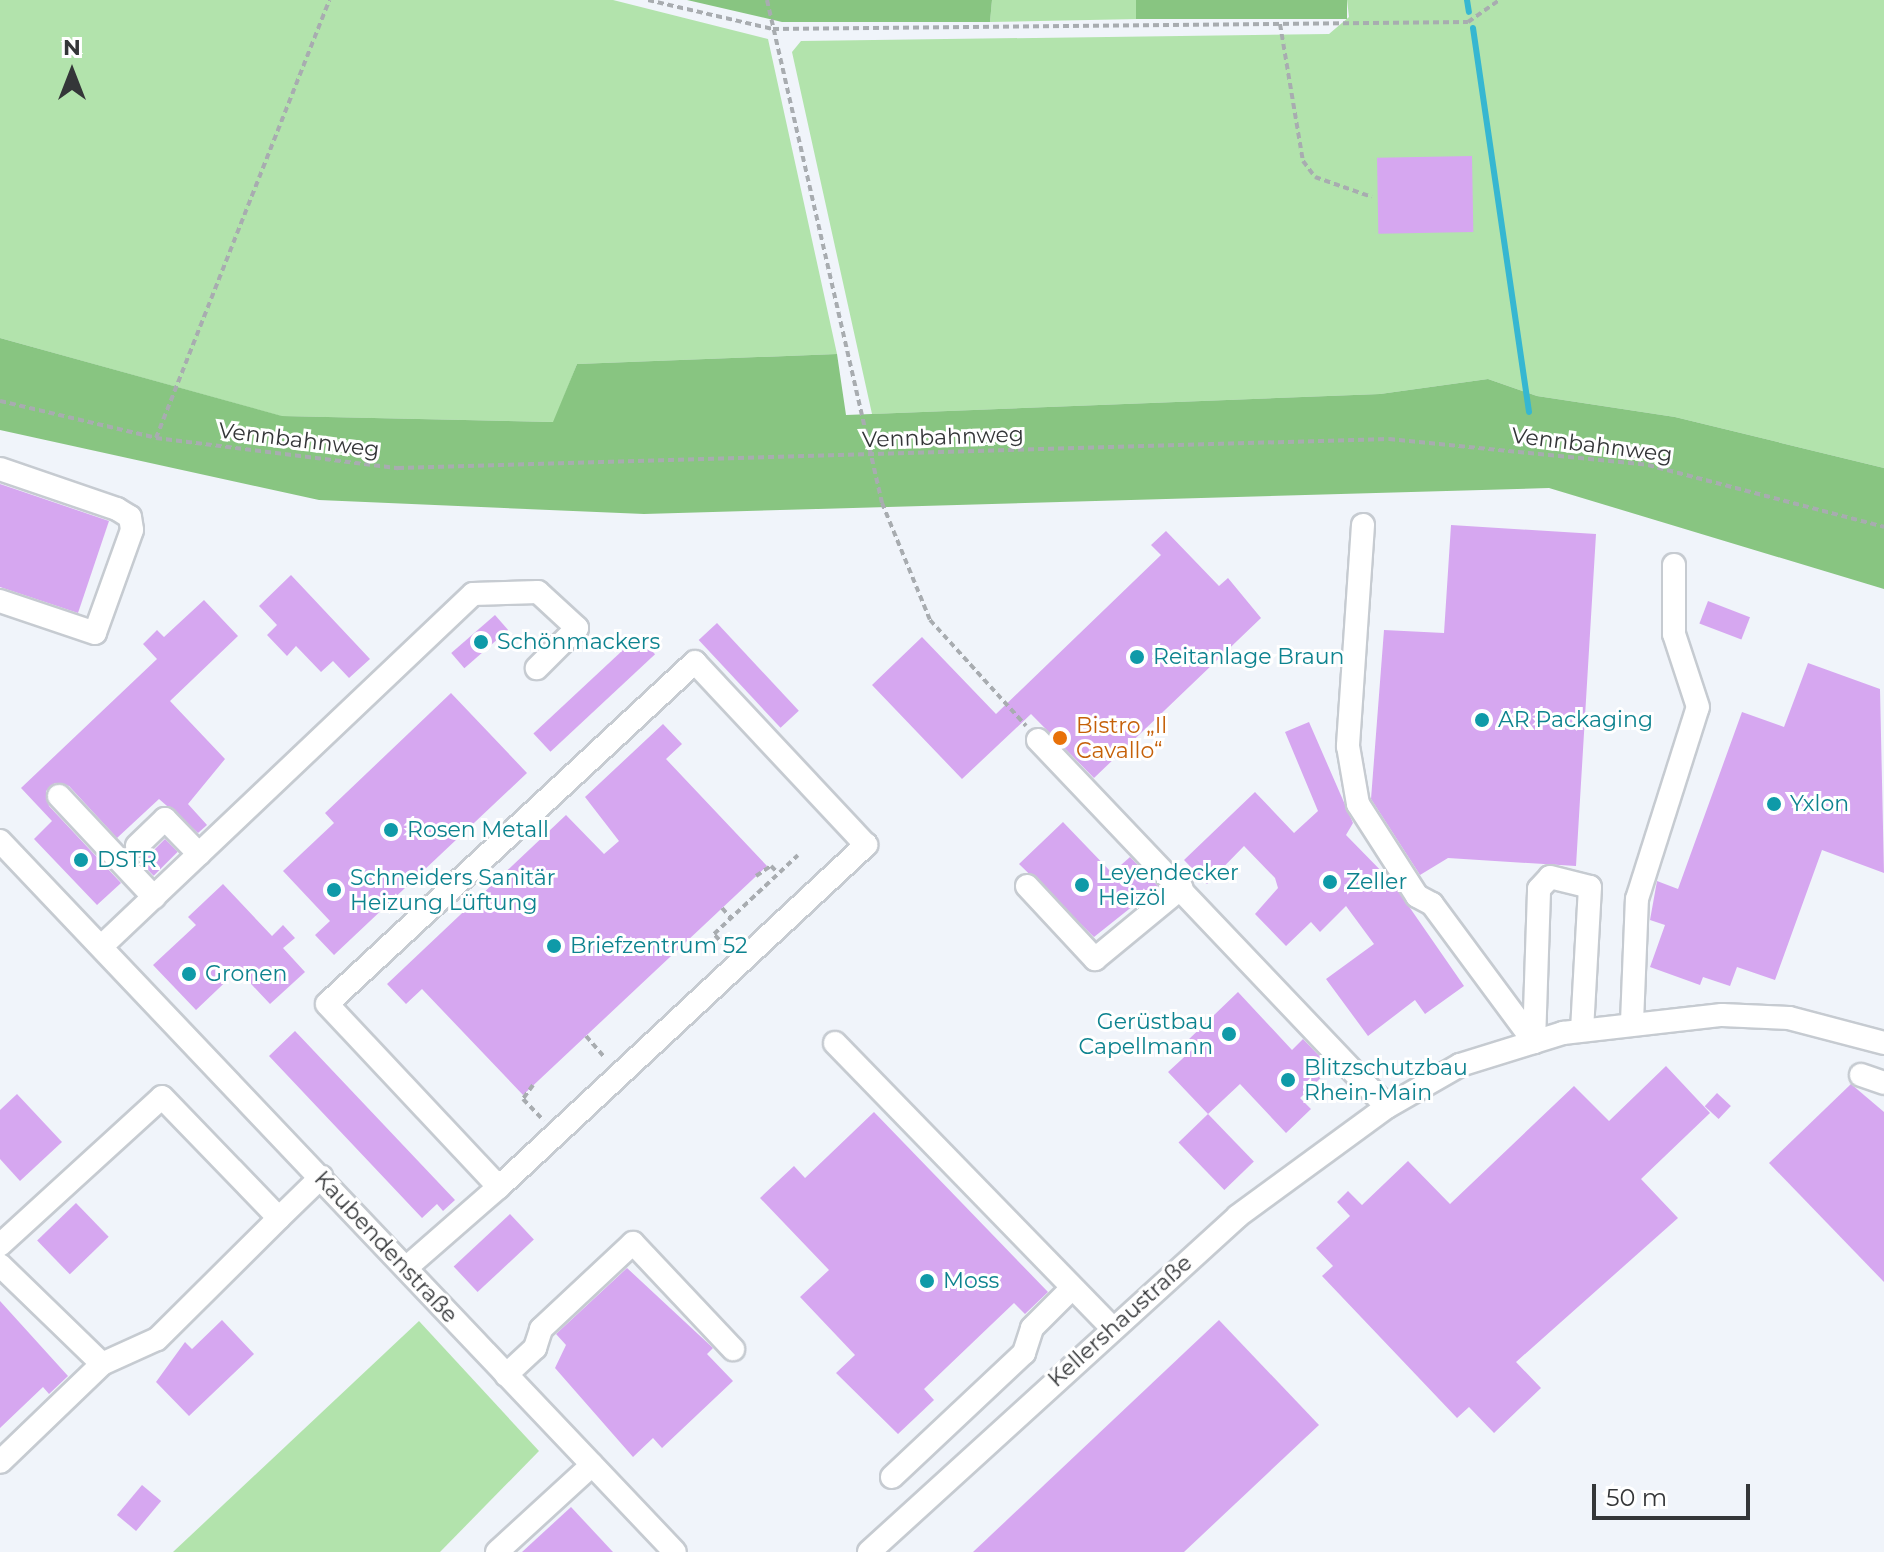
<!DOCTYPE html>
<html>
<head>
<meta charset="utf-8">
<style>
  body { margin:0 }
  #map { position:relative; width:1884px; height:1552px; overflow:hidden; background:#f0f4fa; font-family:Montserrat,sans-serif }
  div>[style] { position:absolute }
  [style*='--x'] { left:calc(var(--x)*1px); top:calc(var(--y)*1px); width:calc(var(--w)*1px); rotate:calc(var(--a)*1deg) }
  .green>* { inset:0; background:#b2e3ac }
  .forest>* { inset:0; background:#88c581; transform-origin:0 0 }
  .stream>* { height:6px; margin:-3px; padding:0 3px; transform-origin:3px; border-radius:3px; background:#36b7d1 }
  .building>* { inset:0; background:#d6a7f0; transform-origin:0 0 }
  .path>* { height:4px; margin-top:-2px; transform-origin:0; background:repeating-linear-gradient(90deg,#a8acb0 0 6px,transparent 0 10px) }
  .roads { filter:drop-shadow(2px 0 #c6cbd1) drop-shadow(-2px 0 #c6cbd1) drop-shadow(0 2px #c6cbd1) drop-shadow(0 -2px #c6cbd1) }
  .minor>* { height:22px; margin:-11px; padding:0 11px; transform-origin:11px; border-radius:11px; background:#fff }
  .dots>* { width:22px; height:22px; translate:-50% -50%; box-sizing:border-box; border:4px solid #fff; border-radius:50% }
  span { translate:-50% -50%; white-space:nowrap; text-align:center; line-height:1.15; -webkit-text-stroke:6px #fff; paint-order:stroke }
  .street-label { font-size:22px; color:#343638 }
  .culture-label { font-size:22px; color:#0d838f }
  .left { translate:0 -50%; text-align:left }
  .right { translate:-100% -50%; text-align:right }
  .food-label { font-size:22px; color:#c56008 }
  .north { position:absolute; left:32px; top:32px; width:80px; height:80px; -webkit-text-stroke:6px #fff; paint-order:stroke; rotate:0deg; font-size:22px; font-weight:700; line-height:32px; text-align:center; color:#343638 }
  .north::after { content:''; display:block; margin:auto; width:28px; height:36px; background:#343638; clip-path:polygon(50% 0,100% 100%,50% 72%,0 100%) }
  .scale { position:absolute; left:1592px; top:1484px; width:158px; height:36px; box-sizing:border-box; border:4px solid #343638; border-top:0; padding-left:10px; font-size:24px; line-height:28px; white-space:nowrap; color:#343638; -webkit-text-stroke:6px #fff; paint-order:stroke }
</style>
</head>
<body>
<div id="map">
  <div class="green">
    <div style="clip-path:polygon(0 0,613px 0,768px 39px,837px 354px,577px 364px,554px 422px,281px 416px,0 338px)"></div>
    <div style="clip-path:polygon(992px 0,1136px 0,1138px 19px,990px 22px)"></div>
    <div style="clip-path:polygon(1347px 0,1884px 0,1884px 468px,1675px 417px,1537px 396px,1488px 379px,1380px 394px,872px 414px,792px 52px,801px 41px,1329px 34px,1349px 17px)"></div>
    <div style="clip-path:polygon(419px 1321px,539px 1451px,440px 1552px,173px 1552px)"></div>
  </div>
  <div class="forest">
    <div style="clip-path:polygon(687px 0,992px 0,990px 22px,782px 22px)"></div>
    <div style="left:1136px;top:0;width:211px;height:19px"></div>
    <div style="clip-path:polygon(0 338px,282px 416px,553px 422px,577px 364px,837px 354px,846px 415px,1380px 394px,1488px 379px,1537px 396px,1675px 417px,1884px 468px,1884px 589px,1549px 488px,644px 514px,319px 500px,0 430px)"></div>
  </div>
  <div class="stream">
    <div style="--x:1467;--y:0;--w:12;--a:81"></div>
    <div style="--x:1473;--y:28;--w:388;--a:81.7"></div>
  </div>
  <div class="building">
    <div style="left:1472px;top:156px;width:76px;height:95px;rotate:89deg"></div>
    <div style="clip-path:polygon(0 484px,109px 521px,78px 613px,0 587px)"></div>
    <div style="clip-path:polygon(1451px 525px,1596px 534px,1576px 866px,1448px 858px,1420px 875px,1371px 799px,1384px 630px,1444px 633px)"></div>
    <div style="clip-path:polygon(1166px 531px,1219px 586px,1228px 578px,1261px 618px,1094px 778px,1031px 714px,962px 779px,872px 685px,922px 637px,996px 714px,1161px 555px,1151px 545px)"></div>
    <div style="clip-path:polygon(291px 575px,370px 659px,349px 678px,333px 661px,321px 672px,296px 646px,287px 656px,267px 635px,277px 625px,259px 606px)"></div>
    <div style="clip-path:polygon(204px 600px,238px 636px,170px 701px,225px 759px,188px 804px,207px 825px,198px 833px,159px 799px,117px 838px,69px 786px,55px 783px,46px 791px,49px 806px,121px 883px,97px 905px,34px 839px,52px 821px,21px 788px,157px 659px,143px 644px,157px 630px,164px 637px)"></div>
    <div style="left:1708px;top:601px;width:45px;height:24px;rotate:21deg"></div>
    <div style="left:495px;top:615px;width:20px;height:58px;rotate:49deg"></div>
    <div style="left:717px;top:623px;width:120px;height:25px;rotate:47deg"></div>
    <div style="left:638px;top:636px;width:25px;height:143px;rotate:47deg"></div>
    <div style="clip-path:polygon(1808px 663px,1880px 689px,1884px 873px,1822px 850px,1775px 980px,1737px 967px,1730px 986px,1703px 977px,1700px 985px,1650px 967px,1665px 925px,1650px 920px,1657px 881px,1678px 889px,1742px 712px,1784px 727px)"></div>
    <div style="clip-path:polygon(451px 693px,527px 773px,334px 955px,315px 935px,330px 921px,283px 871px,334px 823px,325px 813px)"></div>
    <div style="clip-path:polygon(1309px 722px,1353px 823px,1346px 835px,1392px 882px,1464px 986px,1425px 1014px,1415px 1000px,1368px 1036px,1326px 979px,1374px 944px,1346px 906px,1320px 932px,1311px 922px,1286px 946px,1255px 914px,1278px 888px,1275px 878px,1244px 846px,1207px 884px,1184px 860px,1255px 792px,1294px 833px,1318px 811px,1285px 732px)"></div>
    <div style="clip-path:polygon(663px 724px,682px 744px,666px 759px,767px 866px,523px 1095px,422px 989px,406px 1004px,387px 984px,566px 815px,604px 854px,619px 841px,585px 797px)"></div>
    <div style="clip-path:polygon(1063px 822px,1112px 873px,1130px 857px,1158px 886px,1094px 937px,1019px 864px)"></div>
    <div style="left:165px;top:839px;width:18px;height:34px;rotate:45deg"></div>
    <div style="clip-path:polygon(223px 884px,272px 936px,283px 925px,295px 938px,283px 948px,305px 972px,270px 1004px,238px 970px,196px 1010px,153px 965px,196px 925px,188px 917px)"></div>
    <div style="clip-path:polygon(1238px 992px,1292px 1050px,1303px 1039px,1331px 1068px,1300px 1098px,1311px 1109px,1286px 1133px,1240px 1084px,1208px 1114px,1168px 1072px,1194px 1048px,1187px 1041px)"></div>
    <div style="clip-path:polygon(295px 1031px,455px 1200px,443px 1211px,437px 1204px,422px 1218px,269px 1056px)"></div>
    <div style="clip-path:polygon(1666px 1066px,1710px 1113px,1641px 1179px,1678px 1218px,1516px 1362px,1541px 1388px,1494px 1433px,1469px 1407px,1457px 1418px,1322px 1276px,1333px 1266px,1316px 1248px,1350px 1216px,1337px 1202px,1348px 1191px,1362px 1205px,1408px 1161px,1450px 1204px,1574px 1086px,1609px 1121px)"></div>
    <div style="clip-path:polygon(1851px 1084px,1884px 1112px,1884px 1282px,1769px 1163px)"></div>
    <div style="left:1717px;top:1093px;width:19px;height:18px;rotate:43deg"></div>
    <div style="clip-path:polygon(17px 1094px,62px 1142px,20px 1181px,0 1159px,0 1110px)"></div>
    <div style="clip-path:polygon(874px 1112px,1048px 1292px,1025px 1314px,1014px 1303px,924px 1389px,934px 1400px,898px 1434px,836px 1373px,855px 1355px,800px 1297px,829px 1270px,760px 1198px,794px 1166px,805px 1178px)"></div>
    <div style="left:1208px;top:1114px;width:66px;height:41px;rotate:46deg"></div>
    <div style="left:76px;top:1203px;width:47px;height:54px;rotate:46deg"></div>
    <div style="left:510px;top:1214px;width:35px;height:77px;rotate:47deg"></div>
    <div style="clip-path:polygon(627px 1268px,713px 1348px,707px 1354px,733px 1381px,662px 1448px,653px 1438px,633px 1457px,555px 1368px,566px 1345px,556px 1334px)"></div>
    <div style="clip-path:polygon(0 1301px,68px 1376px,49px 1394px,43px 1387px,0 1428px)"></div>
    <div style="clip-path:polygon(222px 1320px,254px 1354px,189px 1416px,156px 1382px,185px 1342px,192px 1349px)"></div>
    <div style="clip-path:polygon(1219px 1320px,1319px 1425px,1184px 1552px,973px 1552px)"></div>
    <div style="left:142px;top:1485px;width:25px;height:39px;rotate:40deg"></div>
    <div style="clip-path:polygon(571px 1507px,613px 1552px,522px 1552px)"></div>
  </div>
  <div class="path">
    <div style="--x:648;--y:0;--w:128;--a:13.1"></div>
    <div style="--x:773;--y:29;--w:695;--a:-0.58"></div>
    <div style="--x:1468;--y:22;--w:38;--a:-35"></div>
    <div style="--x:767;--y:0;--w:516;--a:77.12"></div>
    <div style="--x:882;--y:503;--w:126;--a:67.7"></div>
    <div style="--x:930;--y:620;--w:143;--a:47.8"></div>
    <div style="--x:1280;--y:24;--w:139;--a:80.5"></div>
    <div style="--x:1303;--y:161;--w:20;--a:53"></div>
    <div style="--x:1315;--y:177;--w:60;--a:19.3"></div>
    <div style="--x:0;--y:401;--w:160;--a:13.3"></div>
    <div style="--x:156;--y:438;--w:244;--a:7.1"></div>
    <div style="--x:398;--y:468;--w:991;--a:-1.68"></div>
    <div style="--x:1389;--y:439;--w:260;--a:5.7"></div>
    <div style="--x:1648;--y:465;--w:244;--a:14.7"></div>
    <div style="--x:156;--y:438;--w:471;--a:-68.4"></div>
    <div style="--x:756;--y:876;--w:18;--a:-34"></div>
    <div style="--x:771;--y:866;--w:10;--a:45"></div>
    <div style="--x:722;--y:908;--w:13;--a:48"></div>
    <div style="--x:726;--y:947;--w:18;--a:-133"></div>
    <div style="--x:714;--y:934;--w:115;--a:-43.2"></div>
    <div style="--x:586;--y:1036;--w:29;--a:49"></div>
    <div style="--x:533;--y:1085;--w:17;--a:126"></div>
    <div style="--x:523;--y:1099;--w:30;--a:46"></div>
  </div>
  <div class="roads">
    <div class="minor">
      <div style="--x:0;--y:469;--w:124;--a:18.9"></div>
      <div style="--x:117;--y:509;--w:15;--a:32"></div>
      <div style="--x:130;--y:517;--w:13;--a:81"></div>
      <div style="--x:132;--y:530;--w:109;--a:109.8"></div>
      <div style="--x:95;--y:633;--w:100;--a:-161.4"></div>
      <div style="--x:1363;--y:525;--w:222;--a:93.9"></div>
      <div style="--x:1348;--y:746;--w:59;--a:80.2"></div>
      <div style="--x:1358;--y:804;--w:109;--a:57.3"></div>
      <div style="--x:1417;--y:896;--w:17;--a:28"></div>
      <div style="--x:1432;--y:904;--w:172;--a:53.5"></div>
      <div style="--x:1038;--y:740;--w:506;--a:46.44"></div>
      <div style="--x:59;--y:796;--w:139;--a:46.8"></div>
      <div style="--x:0;--y:841;--w:980;--a:46.49"></div>
      <div style="--x:137;--y:846;--w:39;--a:-44"></div>
      <div style="--x:165;--y:819;--w:49;--a:45.8"></div>
      <div style="--x:1027;--y:886;--w:100;--a:47"></div>
      <div style="--x:1095;--y:959;--w:112;--a:-39.5"></div>
      <div style="--x:103;--y:945;--w:510;--a:-43.49"></div>
      <div style="--x:473;--y:594;--w:65;--a:-1.8"></div>
      <div style="--x:538;--y:592;--w:53;--a:42.7"></div>
      <div style="--x:577;--y:628;--w:57;--a:135"></div>
      <div style="--x:1632;--y:1022;--w:123;--a:-87.7"></div>
      <div style="--x:1637;--y:899;--w:201;--a:-72.4"></div>
      <div style="--x:1698;--y:707;--w:77;--a:-108.2"></div>
      <div style="--x:1674;--y:634;--w:69;--a:-90"></div>
      <div style="--x:1534;--y:1042;--w:153;--a:-88.1"></div>
      <div style="--x:1539;--y:889;--w:16;--a:-47"></div>
      <div style="--x:1550;--y:877;--w:41;--a:14"></div>
      <div style="--x:1590;--y:887;--w:143;--a:93.2"></div>
      <div style="--x:835;--y:1043;--w:397;--a:45.8"></div>
      <div style="--x:1861;--y:1075;--w:24;--a:19"></div>
      <div style="--x:279;--y:1218;--w:59;--a:-44.3"></div>
      <div style="--x:0;--y:1245;--w:219;--a:-42.4"></div>
      <div style="--x:162;--y:1097;--w:168;--a:46"></div>
      <div style="--x:279;--y:1218;--w:172;--a:135.2"></div>
      <div style="--x:157;--y:1339;--w:60;--a:155.6"></div>
      <div style="--x:102;--y:1364;--w:141;--a:136.1"></div>
      <div style="--x:0;--y:1265;--w:142;--a:44.1"></div>
      <div style="--x:406;--y:1268;--w:123;--a:-41.1"></div>
      <div style="--x:499;--y:1187;--w:502;--a:-42.98"></div>
      <div style="--x:866;--y:845;--w:250;--a:-133.1"></div>
      <div style="--x:695;--y:662;--w:502;--a:137.1"></div>
      <div style="--x:327;--y:1004;--w:251;--a:46.8"></div>
      <div style="--x:506;--y:1375;--w:40;--a:-43"></div>
      <div style="--x:535;--y:1348;--w:20;--a:-72"></div>
      <div style="--x:541;--y:1329;--w:126;--a:-43.1"></div>
      <div style="--x:633;--y:1243;--w:146;--a:46.7"></div>
      <div style="--x:892;--y:1477;--w:181;--a:-43.2"></div>
      <div style="--x:1024;--y:1353;--w:26;--a:-72"></div>
      <div style="--x:1032;--y:1328;--w:57;--a:-45"></div>
      <div style="--x:497;--y:1552;--w:129;--a:-42.5"></div>
      <div style="--x:869;--y:1552;--w:499;--a:-42.3"></div>
      <div style="--x:1238;--y:1216;--w:185;--a:-36.2"></div>
      <div style="--x:1387;--y:1107;--w:84;--a:-29.9"></div>
      <div style="--x:1460;--y:1065;--w:108;--a:-17.3"></div>
      <div style="--x:1563;--y:1033;--w:160;--a:-6.5"></div>
      <div style="--x:1722;--y:1015;--w:67;--a:2.6"></div>
      <div style="--x:1789;--y:1018;--w:98;--a:14.7"></div>
    </div>
  </div>
  <div class="dots">
    <div style="left:481px;top:642px;background:#0f9aa8"></div>
    <div style="left:1137px;top:657px;background:#0f9aa8"></div>
    <div style="left:1482px;top:720px;background:#0f9aa8"></div>
    <div style="left:1060px;top:738px;background:#e8710a"></div>
    <div style="left:1774px;top:804px;background:#0f9aa8"></div>
    <div style="left:391px;top:830px;background:#0f9aa8"></div>
    <div style="left:81px;top:860px;background:#0f9aa8"></div>
    <div style="left:1330px;top:882px;background:#0f9aa8"></div>
    <div style="left:1082px;top:885px;background:#0f9aa8"></div>
    <div style="left:334px;top:890px;background:#0f9aa8"></div>
    <div style="left:554px;top:946px;background:#0f9aa8"></div>
    <div style="left:189px;top:974px;background:#0f9aa8"></div>
    <div style="left:1229px;top:1034px;background:#0f9aa8"></div>
    <div style="left:1288px;top:1080px;background:#0f9aa8"></div>
    <div style="left:927px;top:1281px;background:#0f9aa8"></div>
  </div>
  <div class="street-label">
    <span style="left:943px;top:437px;rotate:-2deg">Vennbahnweg</span>
    <span style="left:299px;top:440px;rotate:7deg">Vennbahnweg</span>
    <span style="left:1592px;top:445px;rotate:7deg">Vennbahnweg</span>
    <span style="left:386px;top:1247px;rotate:47deg">Kaubendenstraße</span>
    <span style="left:1120px;top:1321px;rotate:-42deg">Kellershaustraße</span>
  </div>
  <div class="culture-label">
    <span class="left" style="left:497px;top:642px">Schönmackers</span>
    <span class="left" style="left:1153px;top:657px">Reitanlage Braun</span>
    <span class="left" style="left:1498px;top:720px">AR Packaging</span>
    <span class="left" style="left:1790px;top:804px">Yxlon</span>
    <span class="left" style="left:407px;top:830px">Rosen Metall</span>
    <span class="left" style="left:97px;top:860px">DSTR</span>
    <span class="left" style="left:1098px;top:885px">Leyendecker<br>Heizöl</span>
    <span class="left" style="left:350px;top:890px">Schneiders Sanitär<br>Heizung Lüftung</span>
    <span class="left" style="left:1346px;top:882px">Zeller</span>
    <span class="left" style="left:570px;top:946px">Briefzentrum 52</span>
    <span class="left" style="left:205px;top:974px">Gronen</span>
    <span class="right" style="left:1213px;top:1034px">Gerüstbau<br>Capellmann</span>
    <span class="left" style="left:1304px;top:1080px">Blitzschutzbau<br>Rhein-Main</span>
    <span class="left" style="left:943px;top:1281px">Moss</span>
  </div>
  <div class="food-label">
    <span class="left" style="left:1076px;top:738px">Bistro „Il<br>Cavallo“</span>
  </div>
  <div class="north">N</div>
  <div class="scale">50 m</div>
</div>
</body>
</html>
